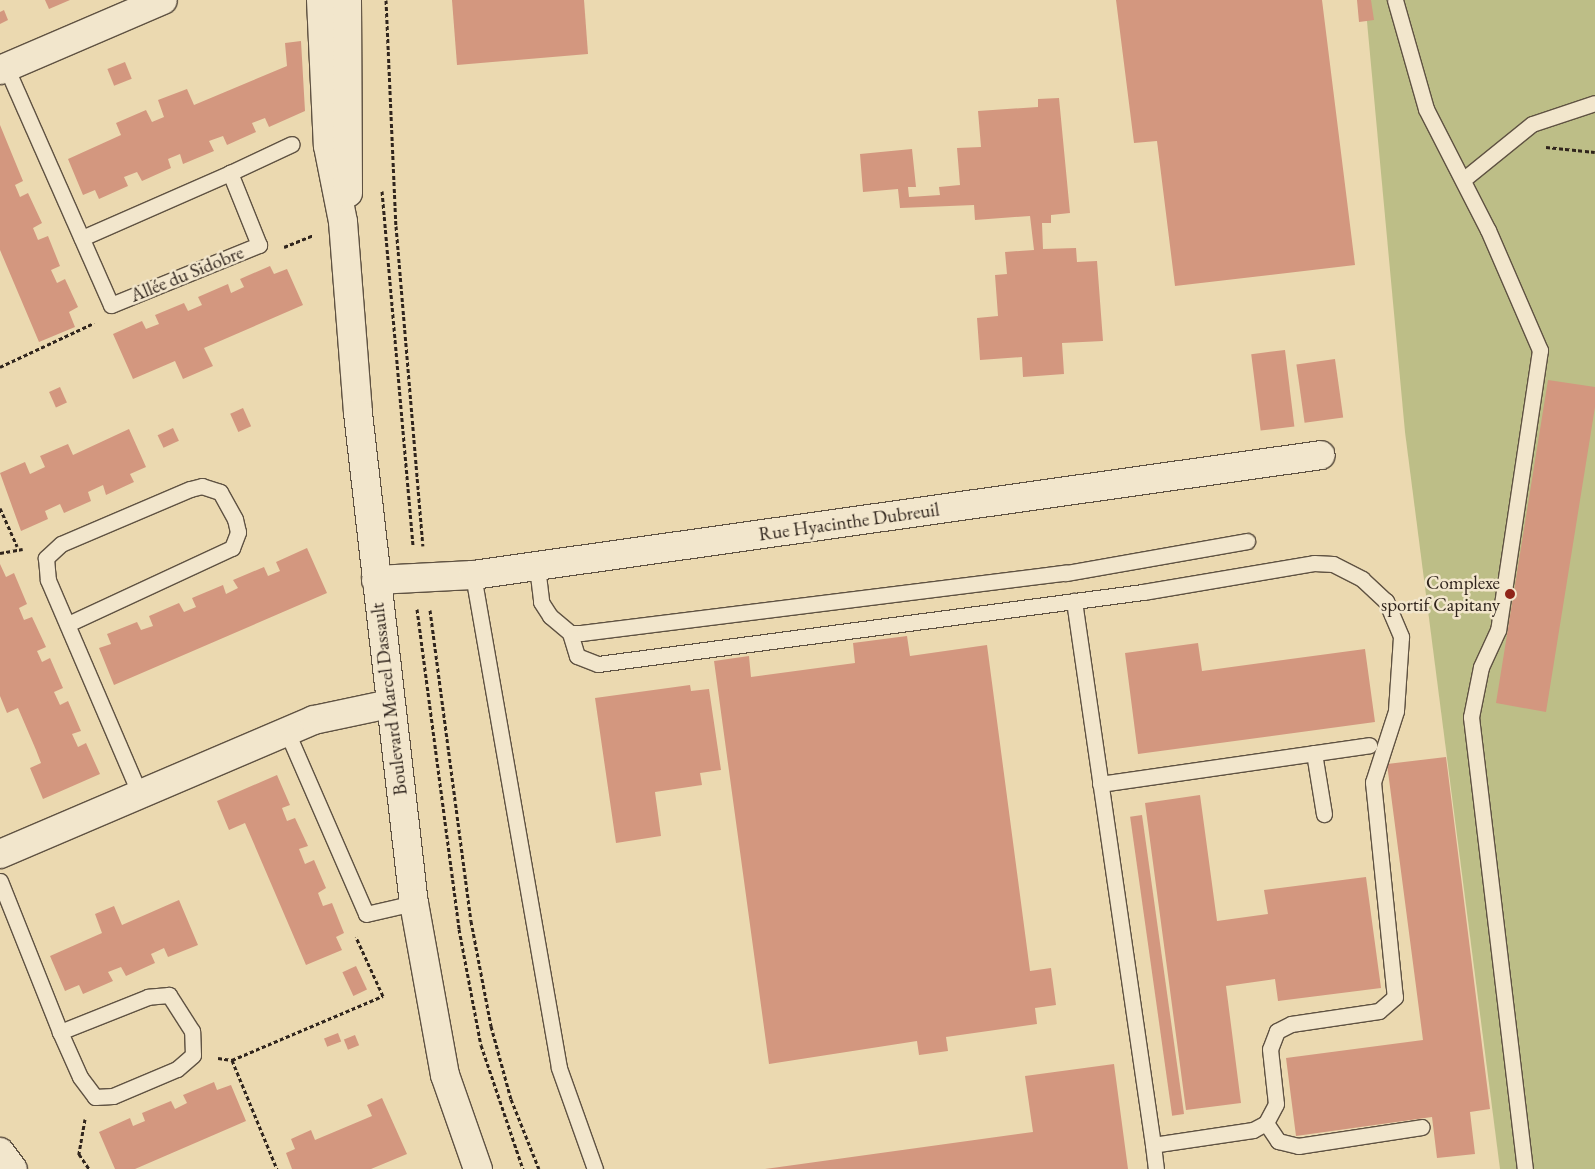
<!DOCTYPE html>
<html>
<head>
<meta charset="utf-8">
<style>
  body { margin:0 }
  #map { position:relative; width:1595px; height:1169px; overflow:hidden; background:#ebd9b0; font-family:"EB Garamond",serif }
  div>[style] { position:absolute }
  [style*='--x'] { left:calc(var(--x)*1px); top:calc(var(--y)*1px); width:calc(var(--w)*1px); rotate:calc(var(--a)*1deg) }
  .green>* { inset:0; background:#bdbe87 }
  .building>* { inset:0; background:#d3977f; transform-origin:0 0 }
  .path>* { height:3px; margin-top:-1.5px; transform-origin:0; background:repeating-linear-gradient(90deg,#30251d 0 4px,transparent 0 6.5px) }
  .roads { filter:drop-shadow(1px 0 #5f5242) drop-shadow(-1px 0 #5f5242) drop-shadow(0 1px #5f5242) drop-shadow(0 -1px #5f5242) }
  .lane>* { height:15px; margin:-7.5px; padding:0 7.5px; transform-origin:7.5px; border-radius:7.5px; background:#f2e6cc }
  .street>* { height:28px; margin:-14px; padding:0 14px; transform-origin:14px; border-radius:14px; background:#f2e6cc }
  .secondary>* { height:28px; margin:-14px; padding:0 14px; transform-origin:14px; border-radius:14px; background:#f2e6cc }
  .dots>* { width:14px; height:14px; translate:-50% -50%; box-sizing:border-box; border:2px solid #f2e6cc; border-radius:50% }
  span { translate:-50% -50%; white-space:nowrap; text-align:center; line-height:1.15; -webkit-text-stroke:5px #f2e6cc; paint-order:stroke }
  .street-label { font-size:19px; color:#30251d }
  .poi-label { font-size:19px; color:#30251d }
  .right { translate:-100% -50%; text-align:right }
</style>
</head>
<body>
<div id="map">
  <div class="green">
    <div style="clip-path:polygon(1365px 0,1595px 0,1595px 1169px,1500px 1169px,1405px 432px)"></div>
  </div>
  <div class="building">
    <div style="clip-path:polygon(45px 0,70px 0,49px 9px)"></div>
    <div style="clip-path:polygon(452px 0,584px 0,588px 54px,457px 65px)"></div>
    <div style="clip-path:polygon(1116px 0,1322px 0,1355px 265px,1175px 286px,1157px 141px,1134px 143px)"></div>
    <div style="clip-path:polygon(1357px 0,1371px 0,1374px 20px,1359px 22px)"></div>
    <div style="clip-path:polygon(4px 10px,8px 20px,0 24px,0 12px)"></div>
    <div style="clip-path:polygon(301px 41px,305px 111px,269px 127px,265px 118px,252px 123px,256px 132px,227px 145px,223px 136px,209px 141px,214px 151px,183px 164px,180px 154px,168px 159px,171px 168px,142px 181px,137px 172px,124px 177px,128px 186px,99px 199px,95px 190px,83px 195px,68px 159px,121px 135px,116px 123px,146px 110px,152px 122px,164px 117px,158px 100px,187px 89px,194px 105px,287px 66px,285px 43px)"></div>
    <div style="left:125px;top:62px;width:18px;height:19px;rotate:68deg"></div>
    <div style="clip-path:polygon(1059px 98px,1070px 213px,1051px 215px,1051px 223px,1042px 223px,1043px 249px,1076px 248px,1077px 262px,1097px 261px,1103px 341px,1062px 343px,1064px 374px,1023px 377px,1022px 357px,980px 360px,977px 318px,998px 316px,995px 275px,1007px 274px,1005px 252px,1034px 250px,1030px 216px,975px 220px,974px 205px,900px 208px,898px 189px,863px 192px,860px 154px,912px 149px,916px 187px,908px 187px,909px 197px,940px 195px,939px 187px,960px 185px,957px 148px,981px 147px,978px 111px,1038px 107px,1038px 99px)"></div>
    <div style="clip-path:polygon(0 125px,23px 181px,15px 185px,20px 197px,28px 193px,42px 223px,33px 228px,38px 240px,48px 236px,60px 266px,51px 270px,57px 283px,65px 279px,78px 307px,69px 312px,75px 327px,39px 342px,0 250px)"></div>
    <div style="clip-path:polygon(270px 266px,274px 274px,287px 269px,303px 305px,204px 348px,213px 366px,183px 379px,175px 361px,133px 379px,113px 334px,142px 321px,146px 329px,159px 324px,155px 315px,184px 303px,188px 311px,202px 305px,198px 297px,228px 284px,231px 293px,244px 287px,240px 279px)"></div>
    <div style="left:1285px;top:350px;width:77px;height:34px;rotate:83deg"></div>
    <div style="left:1335px;top:359px;width:59px;height:39px;rotate:82deg"></div>
    <div style="clip-path:polygon(1548px 380px,1595px 387px,1595px 407px,1546px 712px,1496px 703px)"></div>
    <div style="left:60px;top:387px;width:17px;height:12px;rotate:66deg"></div>
    <div style="left:243px;top:408px;width:20px;height:14px;rotate:66deg"></div>
    <div style="left:173px;top:428px;width:14px;height:17px;rotate:65deg"></div>
    <div style="clip-path:polygon(129px 429px,146px 467px,130px 474px,134px 482px,106px 495px,103px 485px,88px 492px,91px 501px,64px 513px,60px 504px,45px 511px,48px 519px,21px 531px,0 473px,25px 462px,30px 474px,45px 467px,40px 456px,68px 444px,73px 455px)"></div>
    <div style="clip-path:polygon(307px 548px,327px 593px,114px 685px,99px 648px,111px 644px,107px 634px,137px 622px,141px 630px,153px 626px,149px 616px,179px 603px,184px 612px,196px 607px,192px 598px,223px 585px,226px 594px,238px 588px,233px 580px,264px 567px,268px 576px,280px 571px,276px 562px)"></div>
    <div style="clip-path:polygon(0 564px,6px 577px,14px 573px,27px 604px,19px 608px,24px 620px,32px 617px,46px 647px,37px 651px,42px 662px,50px 658px,63px 688px,54px 692px,60px 705px,68px 701px,81px 731px,72px 734px,78px 747px,86px 743px,100px 774px,43px 799px,30px 768px,41px 763px,36px 750px,18px 708px,7px 713px,0 696px)"></div>
    <div style="clip-path:polygon(907px 636px,910px 656px,987px 645px,1030px 971px,1051px 968px,1056px 1005px,1035px 1008px,1037px 1024px,946px 1037px,948px 1051px,919px 1055px,917px 1041px,769px 1064px,714px 661px,749px 656px,751px 677px,855px 663px,853px 643px)"></div>
    <div style="clip-path:polygon(1198px 643px,1202px 671px,1365px 649px,1375px 722px,1138px 754px,1125px 653px)"></div>
    <div style="clip-path:polygon(690px 685px,691px 691px,709px 689px,721px 770px,700px 773px,702px 785px,655px 792px,661px 836px,616px 843px,595px 698px)"></div>
    <div style="clip-path:polygon(1446px 757px,1490px 1109px,1470px 1112px,1475px 1154px,1437px 1158px,1432px 1117px,1296px 1136px,1286px 1058px,1423px 1040px,1387px 764px)"></div>
    <div style="clip-path:polygon(277px 775px,290px 805px,282px 808px,287px 821px,295px 818px,308px 846px,299px 849px,305px 864px,314px 860px,326px 888px,318px 893px,323px 906px,332px 903px,344px 933px,336px 937px,342px 950px,306px 965px,245px 823px,229px 830px,217px 801px)"></div>
    <div style="clip-path:polygon(1200px 795px,1217px 921px,1268px 914px,1264px 890px,1366px 877px,1381px 988px,1278px 1001px,1275px 979px,1226px 986px,1241px 1103px,1186px 1110px,1145px 803px)"></div>
    <div style="left:1142px;top:815px;width:302px;height:12px;rotate:82deg"></div>
    <div style="clip-path:polygon(179px 900px,198px 945px,168px 957px,164px 948px,151px 954px,155px 963px,126px 976px,121px 967px,108px 972px,113px 981px,83px 994px,79px 985px,65px 991px,50px 956px,102px 933px,95px 914px,114px 906px,122px 925px)"></div>
    <div style="left:356px;top:966px;width:26px;height:15px;rotate:65deg"></div>
    <div style="left:338px;top:1033px;width:9px;height:15px;rotate:69deg"></div>
    <div style="left:355px;top:1035px;width:11px;height:12px;rotate:68deg"></div>
    <div style="clip-path:polygon(1114px 1064px,1128px 1169px,765px 1169px,1033px 1132px,1025px 1076px)"></div>
    <div style="clip-path:polygon(214px 1082px,217px 1090px,231px 1085px,246px 1121px,135px 1169px,115px 1169px,99px 1132px,130px 1118px,133px 1126px,145px 1121px,142px 1113px,171px 1101px,175px 1109px,187px 1103px,183px 1095px)"></div>
    <div style="clip-path:polygon(382px 1098px,407px 1154px,371px 1169px,292px 1169px,286px 1153px,295px 1149px,291px 1139px,311px 1130px,315px 1140px,372px 1116px,367px 1105px)"></div>
  </div>
  <div class="path">
    <div style="--x:386;--y:0;--w:226;--a:87.5"></div>
    <div style="--x:396;--y:226;--w:321;--a:85.2"></div>
    <div style="--x:1546;--y:147;--w:49;--a:5.8"></div>
    <div style="--x:382;--y:191;--w:356;--a:85"></div>
    <div style="--x:284;--y:247;--w:31;--a:-22"></div>
    <div style="--x:0;--y:367;--w:104;--a:-25.1"></div>
    <div style="--x:0;--y:508;--w:42;--a:65.9"></div>
    <div style="--x:0;--y:553;--w:23;--a:-10"></div>
    <div style="--x:417;--y:609;--w:323;--a:82.5"></div>
    <div style="--x:459;--y:929;--w:118;--a:79.3"></div>
    <div style="--x:481;--y:1045;--w:131;--a:71.3"></div>
    <div style="--x:430;--y:610;--w:314;--a:82.5"></div>
    <div style="--x:471;--y:921;--w:107;--a:79.2"></div>
    <div style="--x:491;--y:1026;--w:76;--a:74.7"></div>
    <div style="--x:511;--y:1099;--w:75;--a:68.2"></div>
    <div style="--x:218;--y:1058;--w:14;--a:8"></div>
    <div style="--x:232;--y:1060;--w:118;--a:67.6"></div>
    <div style="--x:232;--y:1060;--w:164;--a:-23"></div>
    <div style="--x:383;--y:996;--w:65;--a:-114.6"></div>
    <div style="--x:85;--y:1119;--w:36;--a:100"></div>
    <div style="--x:79;--y:1154;--w:18;--a:56"></div>
  </div>
  <div class="roads">
    <div class="lane">
      <div style="--x:1395;--y:0;--w:113;--a:74.1"></div>
      <div style="--x:1426;--y:109;--w:136;--a:62.9"></div>
      <div style="--x:1488;--y:230;--w:131;--a:66.6"></div>
      <div style="--x:1540;--y:350;--w:283;--a:98.5"></div>
      <div style="--x:1498;--y:630;--w:41;--a:114.7"></div>
      <div style="--x:1481;--y:667;--w:51;--a:101.3"></div>
      <div style="--x:1471;--y:717;--w:455;--a:83.2"></div>
      <div style="--x:6;--y:67;--w:260;--a:66.2"></div>
      <div style="--x:111;--y:305;--w:160;--a:-22.1"></div>
      <div style="--x:259;--y:245;--w:78;--a:-111.9"></div>
      <div style="--x:230;--y:173;--w:162;--a:156.3"></div>
      <div style="--x:230;--y:173;--w:68;--a:-25.1"></div>
      <div style="--x:1464;--y:179;--w:87;--a:-39"></div>
      <div style="--x:1532;--y:124;--w:66;--a:-18.4"></div>
      <div style="--x:537;--y:567;--w:35;--a:83"></div>
      <div style="--x:541;--y:602;--w:17;--a:57"></div>
      <div style="--x:550;--y:616;--w:26;--a:40"></div>
      <div style="--x:570;--y:633;--w:11;--a:0"></div>
      <div style="--x:581;--y:633;--w:489;--a:-7.1"></div>
      <div style="--x:1066;--y:573;--w:184;--a:-10"></div>
      <div style="--x:473;--y:575;--w:500;--a:80.1"></div>
      <div style="--x:559;--y:1068;--w:107;--a:70.4"></div>
      <div style="--x:68;--y:624;--w:181;--a:-24.9"></div>
      <div style="--x:232;--y:548;--w:17;--a:-69"></div>
      <div style="--x:238;--y:532;--w:13;--a:-103"></div>
      <div style="--x:235;--y:519;--w:31;--a:-119"></div>
      <div style="--x:220;--y:492;--w:19;--a:-162"></div>
      <div style="--x:202;--y:486;--w:12;--a:166"></div>
      <div style="--x:190;--y:489;--w:140;--a:156.9"></div>
      <div style="--x:61;--y:544;--w:21;--a:137"></div>
      <div style="--x:46;--y:558;--w:22;--a:85"></div>
      <div style="--x:48;--y:580;--w:234;--a:66.8"></div>
      <div style="--x:570;--y:633;--w:24;--a:73"></div>
      <div style="--x:577;--y:656;--w:22;--a:21"></div>
      <div style="--x:598;--y:664;--w:550;--a:-7.53"></div>
      <div style="--x:1143;--y:592;--w:173;--a:-9.6"></div>
      <div style="--x:1314;--y:563;--w:19;--a:3"></div>
      <div style="--x:1333;--y:564;--w:33;--a:27"></div>
      <div style="--x:1362;--y:579;--w:33;--a:43"></div>
      <div style="--x:1386;--y:601;--w:39;--a:67"></div>
      <div style="--x:1401;--y:637;--w:74;--a:93.9"></div>
      <div style="--x:1396;--y:711;--w:75;--a:107.9"></div>
      <div style="--x:1373;--y:782;--w:216;--a:84.2"></div>
      <div style="--x:1395;--y:997;--w:21;--a:139"></div>
      <div style="--x:1379;--y:1011;--w:89;--a:171.6"></div>
      <div style="--x:1291;--y:1024;--w:16;--a:153"></div>
      <div style="--x:1277;--y:1031;--w:19;--a:111"></div>
      <div style="--x:1270;--y:1049;--w:55;--a:83.8"></div>
      <div style="--x:1276;--y:1104;--w:21;--a:118"></div>
      <div style="--x:1266;--y:1123;--w:15;--a:152"></div>
      <div style="--x:1253;--y:1130;--w:101;--a:171.5"></div>
      <div style="--x:1153;--y:1145;--w:550;--a:-98.26"></div>
      <div style="--x:287;--y:732;--w:198;--a:66.5"></div>
      <div style="--x:366;--y:914;--w:49;--a:-12.9"></div>
      <div style="--x:1314;--y:753;--w:62;--a:80.7"></div>
      <div style="--x:1100;--y:784;--w:272;--a:-8.2"></div>
      <div style="--x:0;--y:881;--w:162;--a:68.3"></div>
      <div style="--x:60;--y:1032;--w:49;--a:66"></div>
      <div style="--x:80;--y:1077;--w:25;--a:53"></div>
      <div style="--x:95;--y:1097;--w:18;--a:-3"></div>
      <div style="--x:113;--y:1096;--w:69;--a:-22.9"></div>
      <div style="--x:177;--y:1069;--w:21;--a:-41"></div>
      <div style="--x:193;--y:1055;--w:24;--a:-92"></div>
      <div style="--x:192;--y:1031;--w:43;--a:-122.6"></div>
      <div style="--x:169;--y:995;--w:21;--a:175"></div>
      <div style="--x:148;--y:997;--w:95;--a:158.3"></div>
      <div style="--x:1266;--y:1123;--w:22;--a:56"></div>
      <div style="--x:1278;--y:1141;--w:21;--a:14"></div>
      <div style="--x:1298;--y:1146;--w:125;--a:-8.7"></div>
      <div style="--x:1153;--y:1145;--w:24;--a:83"></div>
    </div>
    <div class="street">
      <div style="--x:0;--y:70;--w:177;--a:-23.2"></div>
      <div style="--x:376;--y:580;--w:97;--a:-3"></div>
      <div style="--x:473;--y:575;--w:856;--a:-8.05"></div>
      <div style="--x:0;--y:854;--w:341;--a:-23.1"></div>
      <div style="--x:314;--y:720;--w:77;--a:-12"></div>
    </div>
    <div class="secondary">
      <div style="--x:321;--y:0;--w:146;--a:87.3"></div>
      <div style="--x:328;--y:146;--w:77;--a:78.8"></div>
      <div style="--x:343;--y:222;--w:192;--a:85.5"></div>
      <div style="--x:358;--y:413;--w:493;--a:83.5"></div>
      <div style="--x:414;--y:903;--w:175;--a:79.8"></div>
      <div style="--x:445;--y:1075;--w:100;--a:70.7"></div>
      <div style="--x:347;--y:0;--w:193;--a:89.7"></div>
      <div style="--x:0;--y:1152;--w:21;--a:53"></div>
    </div>
  </div>
  <div class="dots">
    <div style="left:1510px;top:594px;background:#8f2418"></div>
  </div>
  <div class="street-label">
    <span style="left:187px;top:274px;rotate:-22deg">Allée du Sidobre</span>
    <span style="left:849px;top:522px;rotate:-8deg">Rue Hyacinthe Dubreuil</span>
    <span style="left:389px;top:699px;rotate:-97deg">Boulevard Marcel Dassault</span>
  </div>
  <div class="poi-label">
    <span class="right" style="left:1500px;top:594px">Complexe<br>sportif Capitany</span>
  </div>
</div>
</body>
</html>
